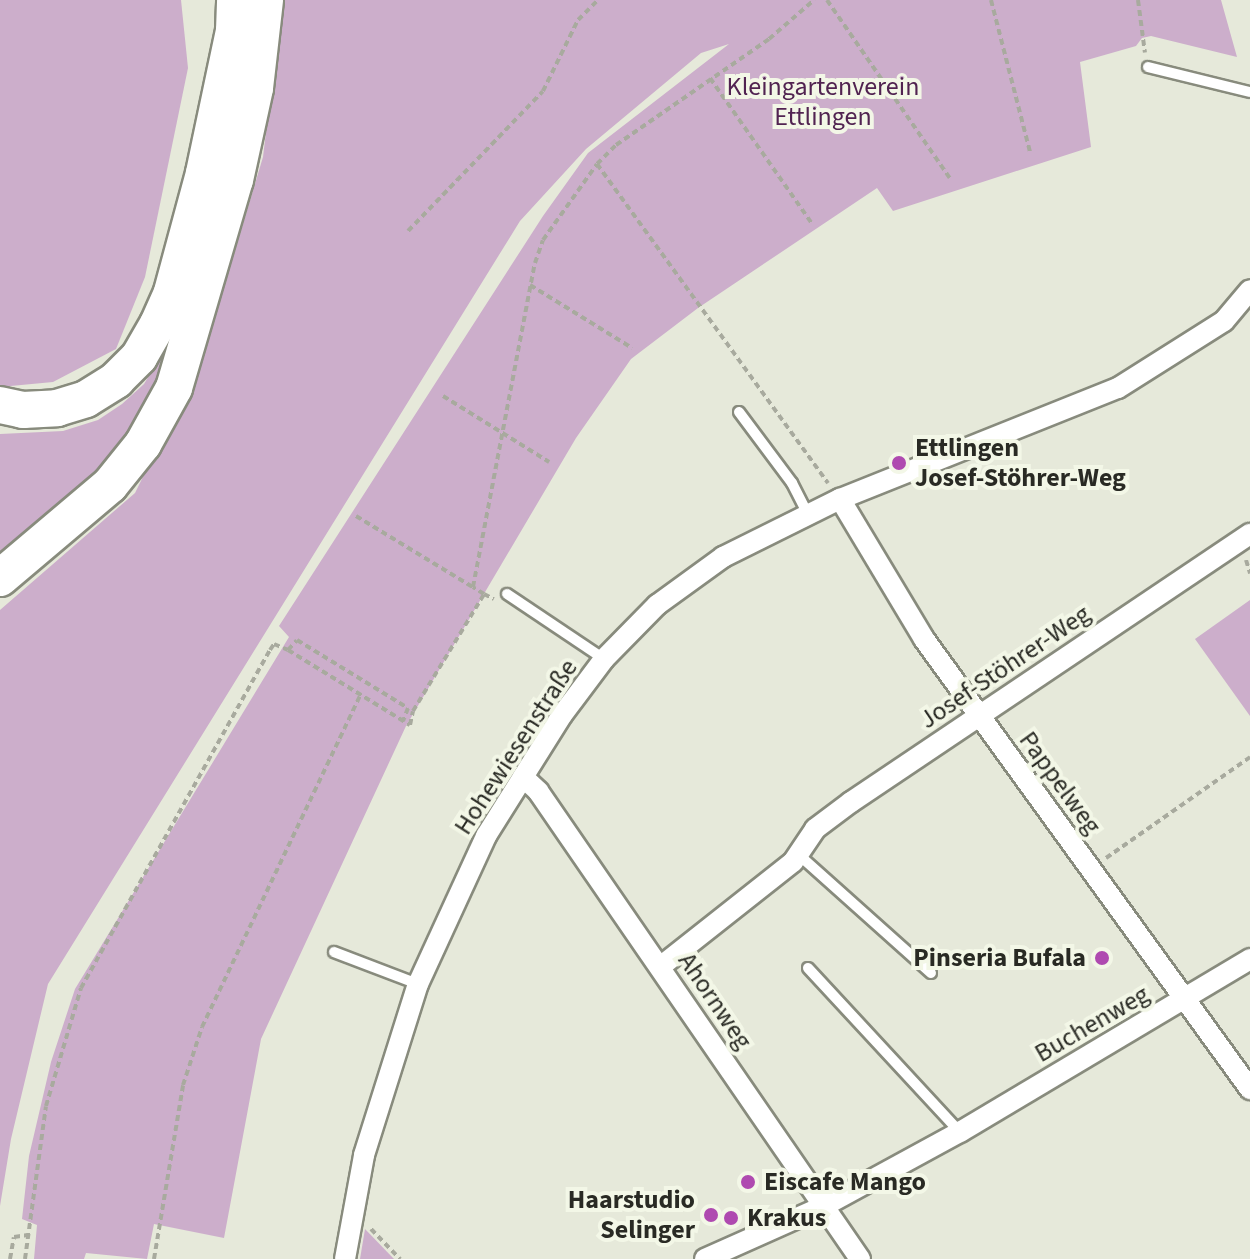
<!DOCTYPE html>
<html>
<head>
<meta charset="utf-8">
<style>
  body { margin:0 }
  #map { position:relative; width:1250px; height:1259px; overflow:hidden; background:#e6e9da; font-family:"Source Sans 3",sans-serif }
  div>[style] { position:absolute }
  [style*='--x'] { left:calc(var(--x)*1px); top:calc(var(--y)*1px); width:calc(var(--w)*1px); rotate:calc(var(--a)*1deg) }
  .green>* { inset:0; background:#ccaecb }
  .path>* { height:4px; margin-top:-2px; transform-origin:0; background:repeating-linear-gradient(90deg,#a8aa9e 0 6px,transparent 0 10px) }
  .roads { filter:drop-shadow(2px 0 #888b7d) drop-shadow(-2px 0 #888b7d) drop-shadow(0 2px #888b7d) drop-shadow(0 -2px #888b7d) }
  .service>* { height:10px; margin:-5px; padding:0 5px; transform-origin:5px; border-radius:5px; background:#fff }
  .minor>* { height:20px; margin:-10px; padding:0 10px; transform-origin:10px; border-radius:10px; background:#fff }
  .motorway>* { height:36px; margin:-18px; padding:0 18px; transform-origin:18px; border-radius:18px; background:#fff }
  .dots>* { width:22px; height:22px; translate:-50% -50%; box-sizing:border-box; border:4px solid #f3f7e7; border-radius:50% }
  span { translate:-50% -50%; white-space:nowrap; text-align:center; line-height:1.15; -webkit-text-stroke:8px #f3f7e7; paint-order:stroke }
  .park-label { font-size:26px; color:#512351 }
  .poi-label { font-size:26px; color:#292a24; font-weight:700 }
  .left { translate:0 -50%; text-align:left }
  .right { translate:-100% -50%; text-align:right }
  .street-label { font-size:26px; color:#292a24 }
</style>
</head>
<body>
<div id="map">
  <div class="green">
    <div style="clip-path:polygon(0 0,181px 0,188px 68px,145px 277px,116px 349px,53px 382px,0 387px)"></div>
    <div style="clip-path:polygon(276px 0,1221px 0,1237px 57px,1151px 36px,1142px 38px,1136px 46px,1080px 62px,1091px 147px,893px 211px,877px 188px,698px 308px,631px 359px,576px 438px,406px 726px,261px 1039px,224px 1238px,154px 1224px,147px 1259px,86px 1253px,84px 1259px,34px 1259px,37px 1225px,22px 1219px,29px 1156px,51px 1062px,75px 989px,289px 637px,279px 626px,543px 216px,588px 153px,729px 44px,701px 53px,586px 149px,520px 221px,48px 984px,11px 1139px,0 1206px,0 610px,135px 493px,180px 402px,216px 314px,263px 157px,276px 49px)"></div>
    <div style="clip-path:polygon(181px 313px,183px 316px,146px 413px,108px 465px,0 558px,0 434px,63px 431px,98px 420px,122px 404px,144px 384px,167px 346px)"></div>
    <div style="clip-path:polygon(1250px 600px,1250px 716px,1195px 639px)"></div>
    <div style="clip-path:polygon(365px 1229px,394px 1259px,360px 1259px)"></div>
  </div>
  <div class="path">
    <div style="--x:827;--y:0;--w:216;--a:55.4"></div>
    <div style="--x:991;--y:0;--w:157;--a:75.6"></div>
    <div style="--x:1138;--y:0;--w:53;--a:82.5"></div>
    <div style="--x:710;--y:78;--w:179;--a:55"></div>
    <div style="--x:597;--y:164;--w:27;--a:-45"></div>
    <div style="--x:616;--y:145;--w:186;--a:-34.7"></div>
    <div style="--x:769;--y:39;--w:60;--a:-40.9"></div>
    <div style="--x:408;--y:231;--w:194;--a:-46"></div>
    <div style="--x:543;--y:91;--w:79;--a:-63.8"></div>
    <div style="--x:578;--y:20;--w:28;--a:-45"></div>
    <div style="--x:530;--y:285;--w:120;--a:31.7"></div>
    <div style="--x:443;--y:396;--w:125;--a:31.9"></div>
    <div style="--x:356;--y:516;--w:137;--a:31.3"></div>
    <div style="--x:1246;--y:560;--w:14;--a:73"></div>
    <div style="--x:484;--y:594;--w:13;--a:-148"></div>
    <div style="--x:473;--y:587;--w:330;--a:-79.2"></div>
    <div style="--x:535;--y:263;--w:24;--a:-71"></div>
    <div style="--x:543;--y:240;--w:93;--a:-54.6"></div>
    <div style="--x:597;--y:164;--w:394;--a:54.1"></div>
    <div style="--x:288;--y:650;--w:143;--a:31.6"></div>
    <div style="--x:410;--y:725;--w:14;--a:-78"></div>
    <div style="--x:413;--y:711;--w:137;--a:-58.7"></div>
    <div style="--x:484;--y:594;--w:11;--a:27"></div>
    <div style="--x:1106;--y:858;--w:176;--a:-35"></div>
    <div style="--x:371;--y:1229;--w:42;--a:46"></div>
    <div style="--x:10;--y:1259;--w:22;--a:-80"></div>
    <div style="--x:14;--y:1237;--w:14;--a:-8"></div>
    <div style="--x:25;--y:1259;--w:154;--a:-82.2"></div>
    <div style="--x:46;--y:1106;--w:123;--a:-73.5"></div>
    <div style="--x:81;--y:988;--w:387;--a:-60.8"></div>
    <div style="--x:270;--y:650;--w:7;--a:-56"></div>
    <div style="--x:274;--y:644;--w:15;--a:23"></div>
    <div style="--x:288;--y:650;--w:13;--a:-48"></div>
    <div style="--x:297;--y:640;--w:130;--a:31.5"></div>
    <div style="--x:408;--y:708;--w:14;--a:111"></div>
    <div style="--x:154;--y:1259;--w:176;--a:-80.5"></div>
    <div style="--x:183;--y:1085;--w:61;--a:-71.9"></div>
    <div style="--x:202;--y:1027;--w:367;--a:-64.5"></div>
  </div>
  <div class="roads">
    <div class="service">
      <div style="--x:1148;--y:67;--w:105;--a:13.8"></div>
      <div style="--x:739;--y:412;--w:89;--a:53.3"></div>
      <div style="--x:792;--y:483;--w:35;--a:63"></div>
      <div style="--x:507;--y:594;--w:117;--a:33.8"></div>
      <div style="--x:799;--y:855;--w:177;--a:41.8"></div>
      <div style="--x:334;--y:952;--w:90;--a:20.9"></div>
      <div style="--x:808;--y:968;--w:224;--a:47.2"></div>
    </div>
    <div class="minor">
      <div style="--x:840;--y:499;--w:163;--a:59"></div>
      <div style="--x:924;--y:639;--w:556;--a:54.08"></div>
      <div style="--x:523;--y:777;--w:21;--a:43"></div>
      <div style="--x:538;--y:791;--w:568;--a:55.47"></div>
      <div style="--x:660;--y:967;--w:169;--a:-38.3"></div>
      <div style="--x:793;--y:862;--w:40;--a:-56"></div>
      <div style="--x:815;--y:829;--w:45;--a:-36.9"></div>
      <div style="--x:851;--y:802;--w:481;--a:-33.9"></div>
      <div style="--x:345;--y:1259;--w:106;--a:-79.6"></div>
      <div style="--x:364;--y:1155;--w:179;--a:-72.5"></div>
      <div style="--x:418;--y:984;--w:163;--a:-65.3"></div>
      <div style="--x:486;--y:836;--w:143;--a:-57.9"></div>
      <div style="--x:562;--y:715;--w:70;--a:-53.1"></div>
      <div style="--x:604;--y:659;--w:76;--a:-45.5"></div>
      <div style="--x:657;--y:605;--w:82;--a:-36"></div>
      <div style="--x:723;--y:557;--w:131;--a:-26.4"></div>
      <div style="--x:840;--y:499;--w:299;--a:-21.8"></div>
      <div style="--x:1118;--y:388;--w:125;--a:-32.3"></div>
      <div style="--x:1224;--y:321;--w:40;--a:-50"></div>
      <div style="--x:705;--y:1259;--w:130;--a:-24"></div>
      <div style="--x:824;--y:1206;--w:155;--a:-28.6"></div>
      <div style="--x:960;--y:1132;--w:338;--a:-30.8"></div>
    </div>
    <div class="motorway">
      <div style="--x:0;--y:405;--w:24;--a:12"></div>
      <div style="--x:23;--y:410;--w:34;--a:-3"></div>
      <div style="--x:57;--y:408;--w:30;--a:-17"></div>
      <div style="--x:86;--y:399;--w:36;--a:-32"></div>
      <div style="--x:116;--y:380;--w:33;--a:-45"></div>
      <div style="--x:139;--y:357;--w:38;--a:-60"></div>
      <div style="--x:158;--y:324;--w:35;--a:-66"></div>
      <div style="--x:172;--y:292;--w:123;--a:-74.9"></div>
      <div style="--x:204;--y:173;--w:145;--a:-78.1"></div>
      <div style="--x:234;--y:31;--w:31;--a:-88"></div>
      <div style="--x:0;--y:578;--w:144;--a:-40.2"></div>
      <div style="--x:110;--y:485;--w:53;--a:-51.2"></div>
      <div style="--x:143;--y:444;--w:64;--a:-61"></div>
      <div style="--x:174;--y:388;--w:217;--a:-73.7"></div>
      <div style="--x:235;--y:180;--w:94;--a:-77.7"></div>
      <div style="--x:255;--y:88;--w:89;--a:-83.5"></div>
    </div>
  </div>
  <div class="dots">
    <div style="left:899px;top:463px;background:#af4ab0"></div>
    <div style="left:1102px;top:958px;background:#af4ab0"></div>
    <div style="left:748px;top:1182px;background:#af4ab0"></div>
    <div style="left:711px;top:1215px;background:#af4ab0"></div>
    <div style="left:731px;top:1218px;background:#af4ab0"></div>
  </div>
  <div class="park-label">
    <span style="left:823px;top:102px">Kleingartenverein<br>Ettlingen</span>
  </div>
  <div class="poi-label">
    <span class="left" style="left:915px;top:463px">Ettlingen<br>Josef-Stöhrer-Weg</span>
    <span class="right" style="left:1086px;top:958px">Pinseria Bufala</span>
    <span class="left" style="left:764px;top:1182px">Eiscafe Mango</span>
    <span class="right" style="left:695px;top:1215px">Haarstudio<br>Selinger</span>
    <span class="left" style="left:747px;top:1218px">Krakus</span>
  </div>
  <div class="street-label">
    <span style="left:1005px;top:667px;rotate:-34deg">Josef-Stöhrer-Weg</span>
    <span style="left:516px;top:747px;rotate:-57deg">Hohewiesenstraße</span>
    <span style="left:1060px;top:783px;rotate:54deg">Pappelweg</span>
    <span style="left:715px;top:1001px;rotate:56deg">Ahornweg</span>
    <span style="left:1092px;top:1024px;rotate:-30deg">Buchenweg</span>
  </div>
</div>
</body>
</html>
